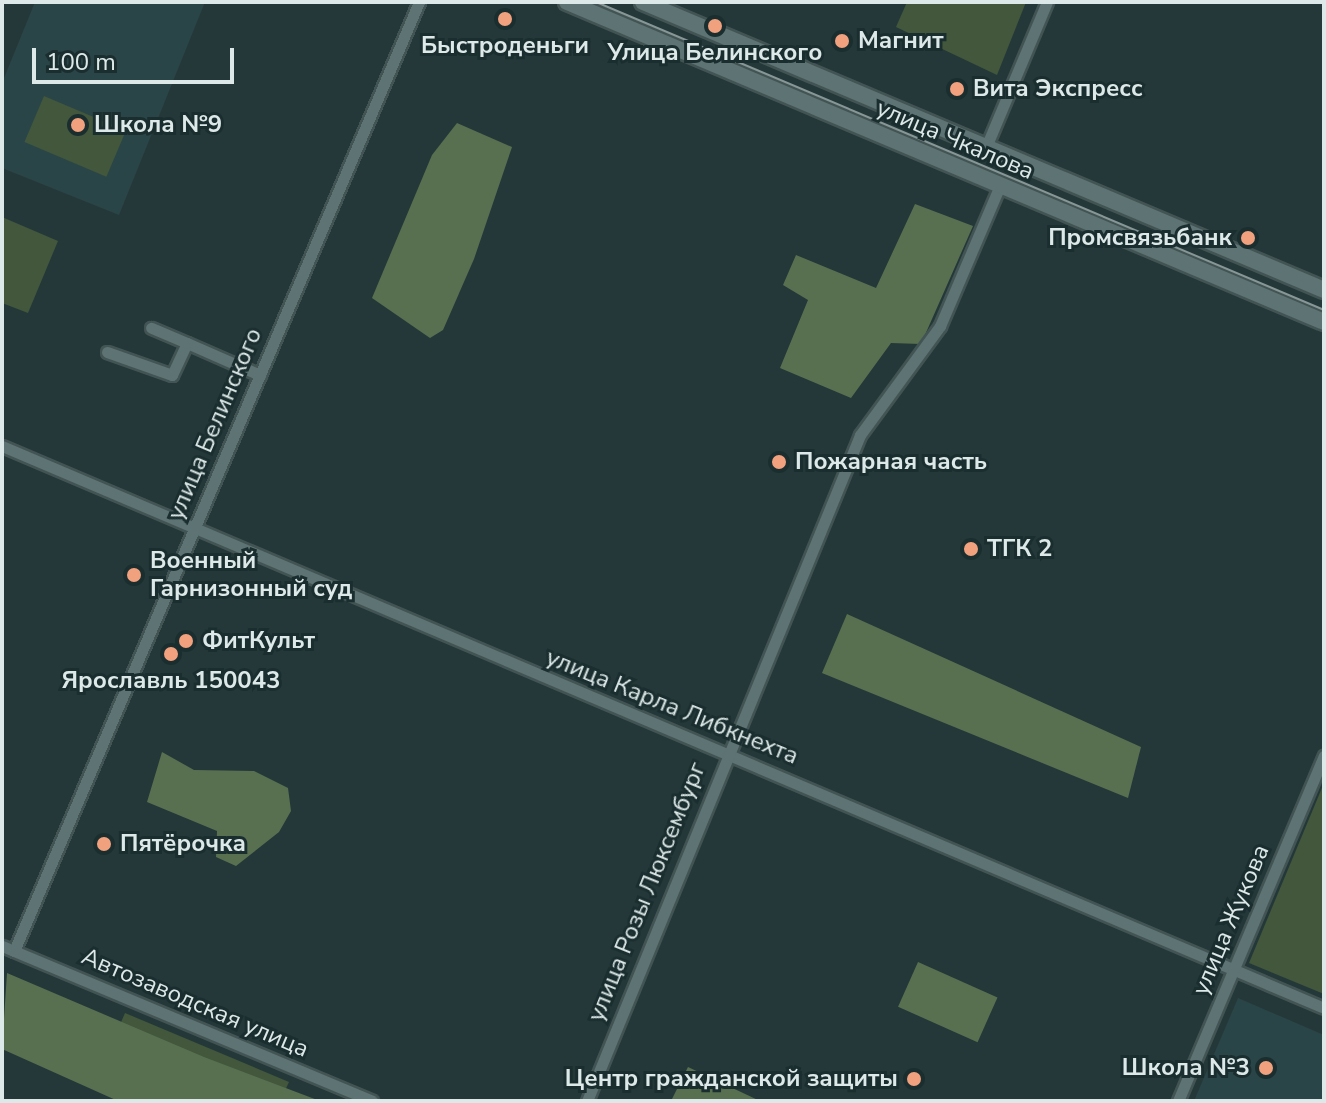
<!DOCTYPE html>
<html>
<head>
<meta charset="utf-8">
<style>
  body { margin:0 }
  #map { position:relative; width:1326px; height:1103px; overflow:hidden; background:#253839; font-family:"Nunito Sans",sans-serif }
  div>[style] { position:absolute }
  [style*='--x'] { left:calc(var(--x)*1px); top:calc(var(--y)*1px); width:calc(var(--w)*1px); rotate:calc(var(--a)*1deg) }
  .built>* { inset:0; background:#2a4547 }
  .green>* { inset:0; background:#42573b; transform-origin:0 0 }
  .forest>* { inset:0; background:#587050; transform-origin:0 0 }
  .roads { filter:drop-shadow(2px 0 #435454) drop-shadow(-2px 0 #435454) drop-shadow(0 2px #435454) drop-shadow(0 -2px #435454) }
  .street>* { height:11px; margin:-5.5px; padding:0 5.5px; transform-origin:5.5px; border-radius:5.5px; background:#5e7374 }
  .secondary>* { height:16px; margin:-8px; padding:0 8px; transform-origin:8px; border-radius:8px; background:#5e7374 }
  .tram>* { height:2px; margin:-1px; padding:0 1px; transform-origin:1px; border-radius:1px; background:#879697 }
  .dots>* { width:22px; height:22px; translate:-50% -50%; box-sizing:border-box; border:4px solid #1b2e2f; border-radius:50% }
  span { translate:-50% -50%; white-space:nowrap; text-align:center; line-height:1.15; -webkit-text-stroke:6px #1b2e2f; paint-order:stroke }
  .poi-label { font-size:24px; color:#dde9e9; font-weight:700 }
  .left { translate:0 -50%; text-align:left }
  .right { translate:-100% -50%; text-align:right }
  .street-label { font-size:24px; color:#dde9e9 }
  .frame { position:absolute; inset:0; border:4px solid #dde9e9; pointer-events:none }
  .scale { position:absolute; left:32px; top:48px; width:202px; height:36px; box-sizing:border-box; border:4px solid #dde9e9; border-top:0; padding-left:10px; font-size:24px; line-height:28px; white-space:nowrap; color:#dde9e9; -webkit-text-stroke:6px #1b2e2f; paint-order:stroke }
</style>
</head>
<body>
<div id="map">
  <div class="built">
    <div style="clip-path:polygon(35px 2px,205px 2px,119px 215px,2px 168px,2px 83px)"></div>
    <div style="clip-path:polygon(1238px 998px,1324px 1035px,1324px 1101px,1194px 1101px)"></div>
  </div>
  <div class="green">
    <div style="clip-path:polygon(907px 2px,1026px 2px,997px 75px,896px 27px)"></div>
    <div style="left:44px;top:96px;width:89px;height:50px;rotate:23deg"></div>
    <div style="clip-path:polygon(2px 217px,58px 241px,28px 313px,2px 303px)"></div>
    <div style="clip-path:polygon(1324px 783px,1324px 994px,1249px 963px)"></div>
    <div style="clip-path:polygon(125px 1013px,289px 1082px,280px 1101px,115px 1036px)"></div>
  </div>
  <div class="forest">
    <div style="clip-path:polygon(457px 123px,512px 147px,474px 259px,443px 330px,430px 338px,372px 298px,432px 155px)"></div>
    <div style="clip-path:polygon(915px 204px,973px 226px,921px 344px,891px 343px,851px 398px,780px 368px,808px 300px,783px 285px,796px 255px,876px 288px)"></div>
    <div style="clip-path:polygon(847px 614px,1141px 747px,1128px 798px,822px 673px)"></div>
    <div style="clip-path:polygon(162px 752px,194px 770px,254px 771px,288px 788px,291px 811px,279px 832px,236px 866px,216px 857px,217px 831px,147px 802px)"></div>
    <div style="left:918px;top:962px;width:87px;height:49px;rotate:24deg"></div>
    <div style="clip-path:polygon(7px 973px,204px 1057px,320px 1101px,118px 1101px,2px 1049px)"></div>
    <div style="clip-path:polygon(688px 1067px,760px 1101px,671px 1101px)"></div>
  </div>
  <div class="roads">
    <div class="street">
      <div style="--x:986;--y:147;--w:157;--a:-67.2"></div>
      <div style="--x:187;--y:343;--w:80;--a:23.7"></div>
      <div style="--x:107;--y:352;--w:69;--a:19.5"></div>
      <div style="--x:172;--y:375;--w:35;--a:-65"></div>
      <div style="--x:187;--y:343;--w:39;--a:-157"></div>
      <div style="--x:2;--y:446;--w:1436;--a:23.03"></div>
      <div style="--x:2;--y:946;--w:401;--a:22.7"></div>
      <div style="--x:14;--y:951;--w:1032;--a:-66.89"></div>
      <div style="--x:587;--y:1101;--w:720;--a:-67.71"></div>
      <div style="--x:860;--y:435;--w:135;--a:-53.7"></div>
      <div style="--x:940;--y:326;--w:153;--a:-66.9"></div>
      <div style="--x:1178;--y:1101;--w:375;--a:-67.1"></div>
    </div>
    <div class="secondary">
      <div style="--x:567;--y:2;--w:822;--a:22.91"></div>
      <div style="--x:643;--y:2;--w:739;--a:22.92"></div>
    </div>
  </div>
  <div class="tram">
    <div style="--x:596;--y:2;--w:790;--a:22.93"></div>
  </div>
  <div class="dots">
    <div style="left:505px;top:19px;background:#f1a17d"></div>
    <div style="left:715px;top:26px;background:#f1a17d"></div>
    <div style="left:842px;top:41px;background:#f1a17d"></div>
    <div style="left:957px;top:89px;background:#f1a17d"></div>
    <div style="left:78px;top:125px;background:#f1a17d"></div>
    <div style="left:1248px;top:238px;background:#f1a17d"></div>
    <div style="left:779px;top:462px;background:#f1a17d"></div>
    <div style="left:971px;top:549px;background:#f1a17d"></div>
    <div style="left:134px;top:575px;background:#f1a17d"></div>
    <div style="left:186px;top:641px;background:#f1a17d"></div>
    <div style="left:171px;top:654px;background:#f1a17d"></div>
    <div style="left:104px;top:844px;background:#f1a17d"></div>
    <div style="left:1266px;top:1068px;background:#f1a17d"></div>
    <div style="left:914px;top:1079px;background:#f1a17d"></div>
  </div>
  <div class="poi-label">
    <span class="left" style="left:858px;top:41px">Магнит</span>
    <span style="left:505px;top:46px">Быстроденьги</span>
    <span style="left:715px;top:53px">Улица Белинского</span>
    <span class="left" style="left:973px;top:89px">Вита Экспресс</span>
    <span class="left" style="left:94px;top:125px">Школа №9</span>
    <span class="right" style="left:1232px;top:238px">Промсвязьбанк</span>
    <span class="left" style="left:795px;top:462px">Пожарная часть</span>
    <span class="left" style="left:987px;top:549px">ТГК 2</span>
    <span class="left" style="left:150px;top:575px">Военный<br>Гарнизонный суд</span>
    <span class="left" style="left:202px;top:641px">ФитКульт</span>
    <span style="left:171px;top:681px">Ярославль 150043</span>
    <span class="left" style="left:120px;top:844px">Пятёрочка</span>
    <span class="right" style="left:1250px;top:1068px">Школа №3</span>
    <span class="right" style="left:898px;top:1079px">Центр гражданской защиты</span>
  </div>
  <div class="street-label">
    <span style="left:955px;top:140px;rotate:23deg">улица Чкалова</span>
    <span style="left:215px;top:424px;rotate:-67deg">улица Белинского</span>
    <span style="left:672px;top:707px;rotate:22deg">улица Карла Либкнехта</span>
    <span style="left:647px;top:892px;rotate:-68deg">улица Розы Люксембург</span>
    <span style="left:1231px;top:920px;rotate:-67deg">улица Жукова</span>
    <span style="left:195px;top:1003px;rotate:23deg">Автозаводская улица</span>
  </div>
  <div class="frame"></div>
  <div class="scale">100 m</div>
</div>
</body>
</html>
